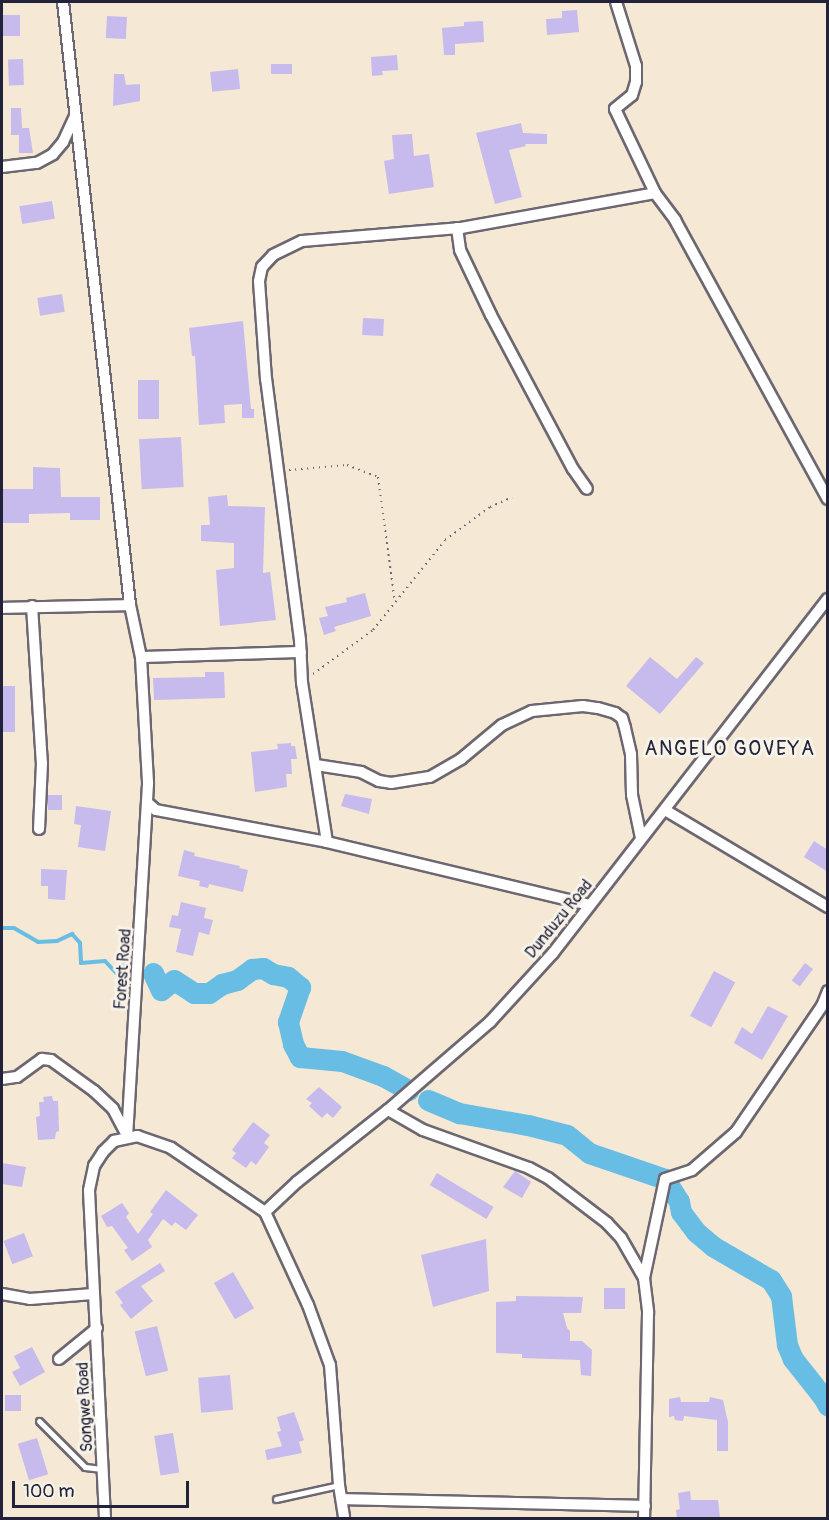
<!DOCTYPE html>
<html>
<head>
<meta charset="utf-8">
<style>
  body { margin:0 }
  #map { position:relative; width:829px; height:1520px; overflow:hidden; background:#f5e8d4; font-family:Pangolin,sans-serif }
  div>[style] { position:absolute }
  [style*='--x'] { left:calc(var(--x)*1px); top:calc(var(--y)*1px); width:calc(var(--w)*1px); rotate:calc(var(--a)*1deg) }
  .stream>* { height:4px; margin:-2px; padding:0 2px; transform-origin:2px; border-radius:2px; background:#68bde4 }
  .river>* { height:21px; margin:-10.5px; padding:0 10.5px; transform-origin:10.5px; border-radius:10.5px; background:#68bde4 }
  .building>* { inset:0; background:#c7baed; transform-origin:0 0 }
  .path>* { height:2px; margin-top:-1px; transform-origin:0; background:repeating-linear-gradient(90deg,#6c6771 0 1.5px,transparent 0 6px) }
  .roads { filter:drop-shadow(2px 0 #6c6771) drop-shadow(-2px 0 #6c6771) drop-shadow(0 2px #6c6771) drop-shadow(0 -2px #6c6771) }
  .lane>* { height:5px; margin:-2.5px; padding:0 2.5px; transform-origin:2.5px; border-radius:2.5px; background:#fff }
  .street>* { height:10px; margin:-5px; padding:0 5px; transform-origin:5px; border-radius:5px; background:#fff }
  span { translate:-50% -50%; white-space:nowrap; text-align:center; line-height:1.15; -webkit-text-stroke:6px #f7f3e8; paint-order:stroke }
  .street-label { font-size:16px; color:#22223b }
  .quarter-label { font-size:20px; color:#22223b; letter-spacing:1.5px }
  .frame { position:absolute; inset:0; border:3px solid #22223b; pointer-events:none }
  .scale { position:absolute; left:12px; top:1481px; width:177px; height:27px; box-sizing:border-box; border:3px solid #22223b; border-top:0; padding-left:8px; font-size:18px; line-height:21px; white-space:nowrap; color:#22223b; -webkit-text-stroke:4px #f7f3e8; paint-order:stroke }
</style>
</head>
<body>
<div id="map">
  <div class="stream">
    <div style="--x:2;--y:928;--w:12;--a:0"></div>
    <div style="--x:14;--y:928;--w:28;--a:30"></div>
    <div style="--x:38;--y:942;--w:19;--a:-3"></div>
    <div style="--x:57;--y:941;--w:17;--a:-25"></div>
    <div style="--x:72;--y:934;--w:12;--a:48"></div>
    <div style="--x:80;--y:943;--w:20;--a:87"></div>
    <div style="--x:81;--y:963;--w:24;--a:-5"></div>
    <div style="--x:105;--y:961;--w:19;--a:47"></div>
    <div style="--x:118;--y:975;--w:12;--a:-66"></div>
  </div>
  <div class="river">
    <div style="--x:153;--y:973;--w:19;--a:65"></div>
    <div style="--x:161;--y:990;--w:16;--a:-38"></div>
    <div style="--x:174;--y:980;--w:24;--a:33"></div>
    <div style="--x:194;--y:993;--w:15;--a:0"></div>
    <div style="--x:209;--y:993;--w:16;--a:-35"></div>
    <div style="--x:222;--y:984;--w:16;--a:-15"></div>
    <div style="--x:237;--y:980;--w:19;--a:-36"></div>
    <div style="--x:252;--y:969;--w:11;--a:-5"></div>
    <div style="--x:263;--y:968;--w:12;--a:31"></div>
    <div style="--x:273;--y:974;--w:15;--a:11"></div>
    <div style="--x:288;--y:977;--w:16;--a:40"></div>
    <div style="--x:300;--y:987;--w:37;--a:109"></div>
    <div style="--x:288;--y:1022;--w:23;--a:77"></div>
    <div style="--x:293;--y:1044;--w:15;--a:62"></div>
    <div style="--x:300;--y:1057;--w:42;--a:5.4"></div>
    <div style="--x:342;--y:1061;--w:44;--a:20.1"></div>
    <div style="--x:383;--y:1076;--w:29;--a:29"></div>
    <div style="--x:428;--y:1100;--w:34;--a:23"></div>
    <div style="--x:459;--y:1113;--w:70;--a:9.9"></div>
    <div style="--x:528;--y:1125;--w:40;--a:14.4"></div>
    <div style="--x:567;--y:1135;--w:28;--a:39"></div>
    <div style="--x:589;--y:1153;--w:80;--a:18.9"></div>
    <div style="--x:665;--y:1179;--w:26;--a:58"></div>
    <div style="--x:679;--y:1201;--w:11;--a:80"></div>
    <div style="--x:681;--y:1212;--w:25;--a:53"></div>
    <div style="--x:696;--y:1232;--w:23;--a:40"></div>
    <div style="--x:714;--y:1247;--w:66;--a:30.1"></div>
    <div style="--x:771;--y:1280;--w:19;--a:58"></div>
    <div style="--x:781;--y:1296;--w:49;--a:83"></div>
    <div style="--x:787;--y:1345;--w:15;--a:67"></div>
    <div style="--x:793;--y:1359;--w:48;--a:51.7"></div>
    <div style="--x:823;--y:1397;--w:10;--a:61"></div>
  </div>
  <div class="building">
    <div style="clip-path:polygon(577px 10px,579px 32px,547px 35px,546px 19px,562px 18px,562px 11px)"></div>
    <div style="left:20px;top:15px;width:21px;height:18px;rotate:90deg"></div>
    <div style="left:107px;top:16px;width:20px;height:22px;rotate:3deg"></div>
    <div style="clip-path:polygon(483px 21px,484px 42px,455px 44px,455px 55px,444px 55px,442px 28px,464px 26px,464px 22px)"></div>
    <div style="clip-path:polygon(397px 55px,398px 70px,382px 71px,383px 75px,372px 76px,371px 57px)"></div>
    <div style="left:23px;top:59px;width:26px;height:15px;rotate:88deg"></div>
    <div style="left:292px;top:64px;width:10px;height:21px;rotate:90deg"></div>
    <div style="left:238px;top:69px;width:20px;height:28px;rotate:84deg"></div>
    <div style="clip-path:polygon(114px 74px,124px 74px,126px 85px,140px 84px,140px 101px,113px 106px)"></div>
    <div style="clip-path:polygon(11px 108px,21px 108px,22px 128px,29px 128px,33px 153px,19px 153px,19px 135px,11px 135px)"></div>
    <div style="clip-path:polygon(521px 123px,523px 133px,547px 134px,547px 144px,525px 144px,526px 146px,509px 150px,522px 197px,495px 204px,476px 133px)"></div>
    <div style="clip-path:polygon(412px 134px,414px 156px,429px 154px,434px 187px,389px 194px,384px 161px,394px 159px,392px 135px)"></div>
    <div style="left:52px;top:201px;width:18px;height:33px;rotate:81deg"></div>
    <div style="left:62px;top:294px;width:18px;height:25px;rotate:81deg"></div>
    <div style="left:363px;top:318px;width:21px;height:17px;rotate:3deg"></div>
    <div style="clip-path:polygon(243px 321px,251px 409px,254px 409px,254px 418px,242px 418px,242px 404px,224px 405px,225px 423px,199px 425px,195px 356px,192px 356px,189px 328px)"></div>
    <div style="left:138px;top:380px;width:21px;height:39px"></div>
    <div style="left:181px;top:437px;width:50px;height:42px;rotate:87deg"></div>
    <div style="clip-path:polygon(33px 467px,60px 468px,61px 497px,100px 497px,100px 520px,70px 520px,70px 513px,29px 514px,29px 523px,2px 523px,2px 489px,33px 489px)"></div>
    <div style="clip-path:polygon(227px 495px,228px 506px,265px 507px,263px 573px,270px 572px,276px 620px,220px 626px,216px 570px,234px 568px,234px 543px,201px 541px,201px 525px,210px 525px,208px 497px)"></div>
    <div style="clip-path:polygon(365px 593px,371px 616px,334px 627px,336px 631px,324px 635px,319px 618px,328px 616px,325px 607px,347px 602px,346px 598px)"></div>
    <div style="clip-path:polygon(650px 657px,677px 679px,696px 657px,704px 663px,660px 714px,626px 686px)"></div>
    <div style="clip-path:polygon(205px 672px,224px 672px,225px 698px,154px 700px,153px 678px,205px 677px)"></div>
    <div style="left:2px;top:686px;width:13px;height:46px"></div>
    <div style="clip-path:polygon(291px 743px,291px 746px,295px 746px,297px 759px,291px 759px,292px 774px,286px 774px,287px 787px,255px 792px,251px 752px,278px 749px,277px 744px)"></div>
    <div style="clip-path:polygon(345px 794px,372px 799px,369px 814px,341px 806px)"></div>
    <div style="left:48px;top:795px;width:14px;height:15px"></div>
    <div style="clip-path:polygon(76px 806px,111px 811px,105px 851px,78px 847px,81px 825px,74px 824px)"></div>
    <div style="clip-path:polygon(814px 841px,828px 850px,828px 872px,804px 857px)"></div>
    <div style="clip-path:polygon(184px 850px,195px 853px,194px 856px,240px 866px,239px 868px,248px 870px,243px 892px,209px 884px,208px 888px,199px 886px,200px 881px,178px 876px)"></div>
    <div style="clip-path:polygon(41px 869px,67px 870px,65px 900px,48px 899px,48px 886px,41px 886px)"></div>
    <div style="clip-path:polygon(181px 902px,206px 908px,204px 918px,213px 920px,209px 935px,199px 932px,193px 956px,176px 952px,181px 929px,169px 927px,172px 915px,178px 916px)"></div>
    <div style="left:805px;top:963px;width:10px;height:22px;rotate:37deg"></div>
    <div style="left:714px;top:971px;width:24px;height:51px;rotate:28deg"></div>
    <div style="clip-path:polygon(768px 1006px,788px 1016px,762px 1060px,734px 1043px,742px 1027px,752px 1034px)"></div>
    <div style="clip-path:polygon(319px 1087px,342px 1107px,333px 1118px,327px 1113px,322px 1118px,309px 1106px,312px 1103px,306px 1099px)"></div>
    <div style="clip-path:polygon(52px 1096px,53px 1101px,58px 1101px,59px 1131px,56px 1132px,55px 1139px,38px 1140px,36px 1117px,40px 1116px,39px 1102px,44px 1102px,43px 1097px)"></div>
    <div style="clip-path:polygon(253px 1122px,270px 1135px,264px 1143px,269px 1147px,256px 1165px,251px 1161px,246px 1168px,232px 1158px,236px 1153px,232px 1150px)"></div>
    <div style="clip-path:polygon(2px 1163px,26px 1167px,22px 1187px,2px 1184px)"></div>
    <div style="clip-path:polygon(515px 1171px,531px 1182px,522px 1198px,503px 1187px)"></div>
    <div style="left:437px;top:1173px;width:66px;height:14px;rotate:31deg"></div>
    <div style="clip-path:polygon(166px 1190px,198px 1215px,186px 1230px,175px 1222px,172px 1226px,163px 1219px,148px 1240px,152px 1247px,132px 1261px,124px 1250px,128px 1248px,112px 1226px,107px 1227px,101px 1216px,122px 1203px,129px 1213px,126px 1217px,138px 1234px,153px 1214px,150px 1212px)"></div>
    <div style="left:24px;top:1233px;width:25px;height:22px;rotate:69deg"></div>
    <div style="clip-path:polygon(486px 1239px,489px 1291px,433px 1307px,421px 1255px)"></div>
    <div style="clip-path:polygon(160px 1263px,165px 1271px,141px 1286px,153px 1301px,131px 1319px,120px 1305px,123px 1303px,115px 1292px)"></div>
    <div style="left:233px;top:1272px;width:42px;height:22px;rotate:60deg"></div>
    <div style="left:625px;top:1288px;width:21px;height:21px;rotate:90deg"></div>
    <div style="clip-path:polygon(516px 1296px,583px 1297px,581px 1313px,563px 1313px,567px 1328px,570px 1331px,570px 1341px,582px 1341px,592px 1350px,591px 1376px,581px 1375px,580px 1360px,522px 1358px,522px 1354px,496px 1353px,496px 1302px,516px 1301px)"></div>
    <div style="left:157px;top:1326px;width:46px;height:23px;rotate:76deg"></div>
    <div style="clip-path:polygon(32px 1347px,45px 1372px,20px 1386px,12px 1372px,20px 1368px,14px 1356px)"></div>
    <div style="left:230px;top:1375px;width:35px;height:32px;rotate:85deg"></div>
    <div style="left:5px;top:1395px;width:16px;height:16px"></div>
    <div style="clip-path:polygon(680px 1397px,681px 1402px,709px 1402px,710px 1397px,723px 1400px,728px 1422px,728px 1451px,717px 1451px,717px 1420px,684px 1416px,683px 1421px,675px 1420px,674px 1416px,669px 1417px,669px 1399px)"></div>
    <div style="clip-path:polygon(294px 1412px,304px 1440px,299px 1442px,302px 1453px,267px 1460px,265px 1450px,282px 1446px,277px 1432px,281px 1431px,277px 1417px)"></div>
    <div style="left:173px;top:1433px;width:40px;height:19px;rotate:81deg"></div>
    <div style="left:37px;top:1438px;width:38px;height:20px;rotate:73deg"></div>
    <div style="clip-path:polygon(690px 1491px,691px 1500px,718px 1500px,720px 1518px,677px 1518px,676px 1510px,680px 1509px,678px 1493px)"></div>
  </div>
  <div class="path">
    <div style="--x:289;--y:470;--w:58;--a:-4.9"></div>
    <div style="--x:347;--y:465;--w:33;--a:21"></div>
    <div style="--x:378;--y:477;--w:126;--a:82.3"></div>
    <div style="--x:313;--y:674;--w:74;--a:-36.3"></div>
    <div style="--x:373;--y:630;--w:115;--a:-51.3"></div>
    <div style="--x:445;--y:540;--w:56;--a:-36.3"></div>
    <div style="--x:490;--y:507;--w:24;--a:-24"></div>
  </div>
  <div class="roads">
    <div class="lane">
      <div style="--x:39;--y:1421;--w:65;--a:45"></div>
      <div style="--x:85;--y:1467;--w:17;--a:7"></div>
      <div style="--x:276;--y:1499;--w:65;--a:-12.5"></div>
    </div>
    <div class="street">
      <div style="--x:63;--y:2;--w:607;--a:83.66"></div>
      <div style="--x:130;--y:605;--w:53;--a:78.1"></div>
      <div style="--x:141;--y:657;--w:127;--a:86.8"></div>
      <div style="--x:148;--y:784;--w:353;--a:93.4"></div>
      <div style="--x:616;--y:2;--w:67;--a:72.6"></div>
      <div style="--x:636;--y:66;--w:16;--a:90"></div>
      <div style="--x:636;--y:82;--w:14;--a:107"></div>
      <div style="--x:632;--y:95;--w:22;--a:141"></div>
      <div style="--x:615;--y:109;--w:93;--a:64.5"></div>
      <div style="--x:2;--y:167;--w:35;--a:-7"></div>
      <div style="--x:37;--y:163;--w:18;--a:-29"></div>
      <div style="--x:53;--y:154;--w:16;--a:-50"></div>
      <div style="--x:63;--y:142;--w:29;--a:-65"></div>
      <div style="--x:457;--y:228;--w:22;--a:82"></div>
      <div style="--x:460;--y:250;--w:72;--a:64.5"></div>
      <div style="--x:491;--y:315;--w:174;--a:62"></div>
      <div style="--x:573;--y:469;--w:24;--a:55"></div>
      <div style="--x:32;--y:606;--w:157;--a:86.4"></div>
      <div style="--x:42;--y:763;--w:66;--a:92.6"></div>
      <div style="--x:2;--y:608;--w:128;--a:-1.3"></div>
      <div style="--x:141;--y:657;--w:160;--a:-1.8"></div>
      <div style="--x:316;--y:765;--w:46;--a:8.8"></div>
      <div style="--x:361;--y:772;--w:20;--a:27"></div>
      <div style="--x:379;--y:781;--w:12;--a:9"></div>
      <div style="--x:391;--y:783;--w:39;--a:-9"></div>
      <div style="--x:430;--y:777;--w:36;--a:-30"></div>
      <div style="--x:461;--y:759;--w:53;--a:-39.7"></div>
      <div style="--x:502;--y:725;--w:33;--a:-25"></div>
      <div style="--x:532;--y:711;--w:51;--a:-5.6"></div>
      <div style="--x:583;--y:706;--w:15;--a:8"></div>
      <div style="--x:598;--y:708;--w:18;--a:16"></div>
      <div style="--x:615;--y:713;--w:9;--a:36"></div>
      <div style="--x:622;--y:718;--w:10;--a:73"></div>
      <div style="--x:625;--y:728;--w:27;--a:77"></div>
      <div style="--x:631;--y:754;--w:41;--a:88.6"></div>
      <div style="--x:632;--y:795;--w:44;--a:78.2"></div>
      <div style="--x:149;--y:804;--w:9;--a:41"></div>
      <div style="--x:156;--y:810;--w:174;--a:10.6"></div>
      <div style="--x:327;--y:842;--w:270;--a:13.5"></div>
      <div style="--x:665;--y:810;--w:190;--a:30.8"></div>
      <div style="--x:327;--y:842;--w:161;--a:-98.9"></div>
      <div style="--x:302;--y:683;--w:43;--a:-92.7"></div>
      <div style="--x:300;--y:640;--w:263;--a:-97.4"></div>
      <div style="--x:266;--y:379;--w:98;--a:-94.1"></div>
      <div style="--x:259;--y:281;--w:14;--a:-78"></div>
      <div style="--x:262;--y:267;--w:16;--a:-47"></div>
      <div style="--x:273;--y:255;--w:32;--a:-26"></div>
      <div style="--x:302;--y:241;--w:160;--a:-4.7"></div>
      <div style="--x:461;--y:228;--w:197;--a:-10.2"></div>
      <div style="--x:655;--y:193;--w:34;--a:53"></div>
      <div style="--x:675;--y:220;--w:318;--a:61.3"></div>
      <div style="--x:2;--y:1079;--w:15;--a:-8"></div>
      <div style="--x:17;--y:1077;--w:31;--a:-36"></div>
      <div style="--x:42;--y:1059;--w:9;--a:6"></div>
      <div style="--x:51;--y:1060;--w:53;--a:35.8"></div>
      <div style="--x:94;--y:1091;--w:26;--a:43"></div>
      <div style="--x:113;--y:1109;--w:26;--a:62"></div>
      <div style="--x:388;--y:1110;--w:40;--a:29.7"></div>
      <div style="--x:423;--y:1130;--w:113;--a:19.7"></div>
      <div style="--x:529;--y:1168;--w:21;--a:28"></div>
      <div style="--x:548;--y:1178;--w:74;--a:37.3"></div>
      <div style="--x:607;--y:1223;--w:21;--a:47"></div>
      <div style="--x:621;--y:1238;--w:46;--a:60.1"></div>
      <div style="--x:644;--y:1278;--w:35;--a:83"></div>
      <div style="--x:648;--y:1313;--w:205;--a:91.1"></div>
      <div style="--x:265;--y:1212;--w:44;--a:-43.2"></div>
      <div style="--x:297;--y:1182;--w:116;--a:-38.4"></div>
      <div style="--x:388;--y:1110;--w:135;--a:-40.8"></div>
      <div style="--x:490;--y:1022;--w:93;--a:-47.6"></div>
      <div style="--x:553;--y:953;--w:448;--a:-52.2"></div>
      <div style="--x:644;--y:1278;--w:101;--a:-78"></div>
      <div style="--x:665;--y:1179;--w:28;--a:-18"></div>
      <div style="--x:692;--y:1170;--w:58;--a:-40.8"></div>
      <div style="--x:736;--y:1132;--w:153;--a:-55.7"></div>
      <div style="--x:822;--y:1006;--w:16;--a:-68"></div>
      <div style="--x:2;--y:1294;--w:28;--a:10"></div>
      <div style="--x:30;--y:1299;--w:63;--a:-4.5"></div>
      <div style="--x:59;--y:1359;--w:49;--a:-39.2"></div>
      <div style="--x:343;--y:1499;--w:302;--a:1.3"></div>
      <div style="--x:105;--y:1518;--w:328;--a:-92.8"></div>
      <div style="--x:89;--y:1190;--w:25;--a:-78"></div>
      <div style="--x:94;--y:1166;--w:17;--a:-57"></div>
      <div style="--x:103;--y:1152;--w:16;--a:-45"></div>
      <div style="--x:114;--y:1141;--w:24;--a:-12"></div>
      <div style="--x:137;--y:1136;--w:36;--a:19"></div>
      <div style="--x:171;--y:1148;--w:114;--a:34.2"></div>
      <div style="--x:265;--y:1212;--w:102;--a:65.2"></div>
      <div style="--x:308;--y:1305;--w:64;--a:69.9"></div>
      <div style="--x:330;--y:1365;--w:120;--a:85.7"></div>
      <div style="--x:339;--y:1485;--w:33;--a:81"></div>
    </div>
  </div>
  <div class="street-label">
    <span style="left:559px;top:919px;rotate:-51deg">Dunduzu Road</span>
    <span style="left:123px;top:969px;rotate:-86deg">Forest Road</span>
    <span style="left:85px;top:1407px;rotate:-93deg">Songwe Road</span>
  </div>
  <div class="quarter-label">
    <span style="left:730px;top:748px">ANGELO GOVEYA</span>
  </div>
  <div class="frame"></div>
  <div class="scale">100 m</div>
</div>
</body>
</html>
